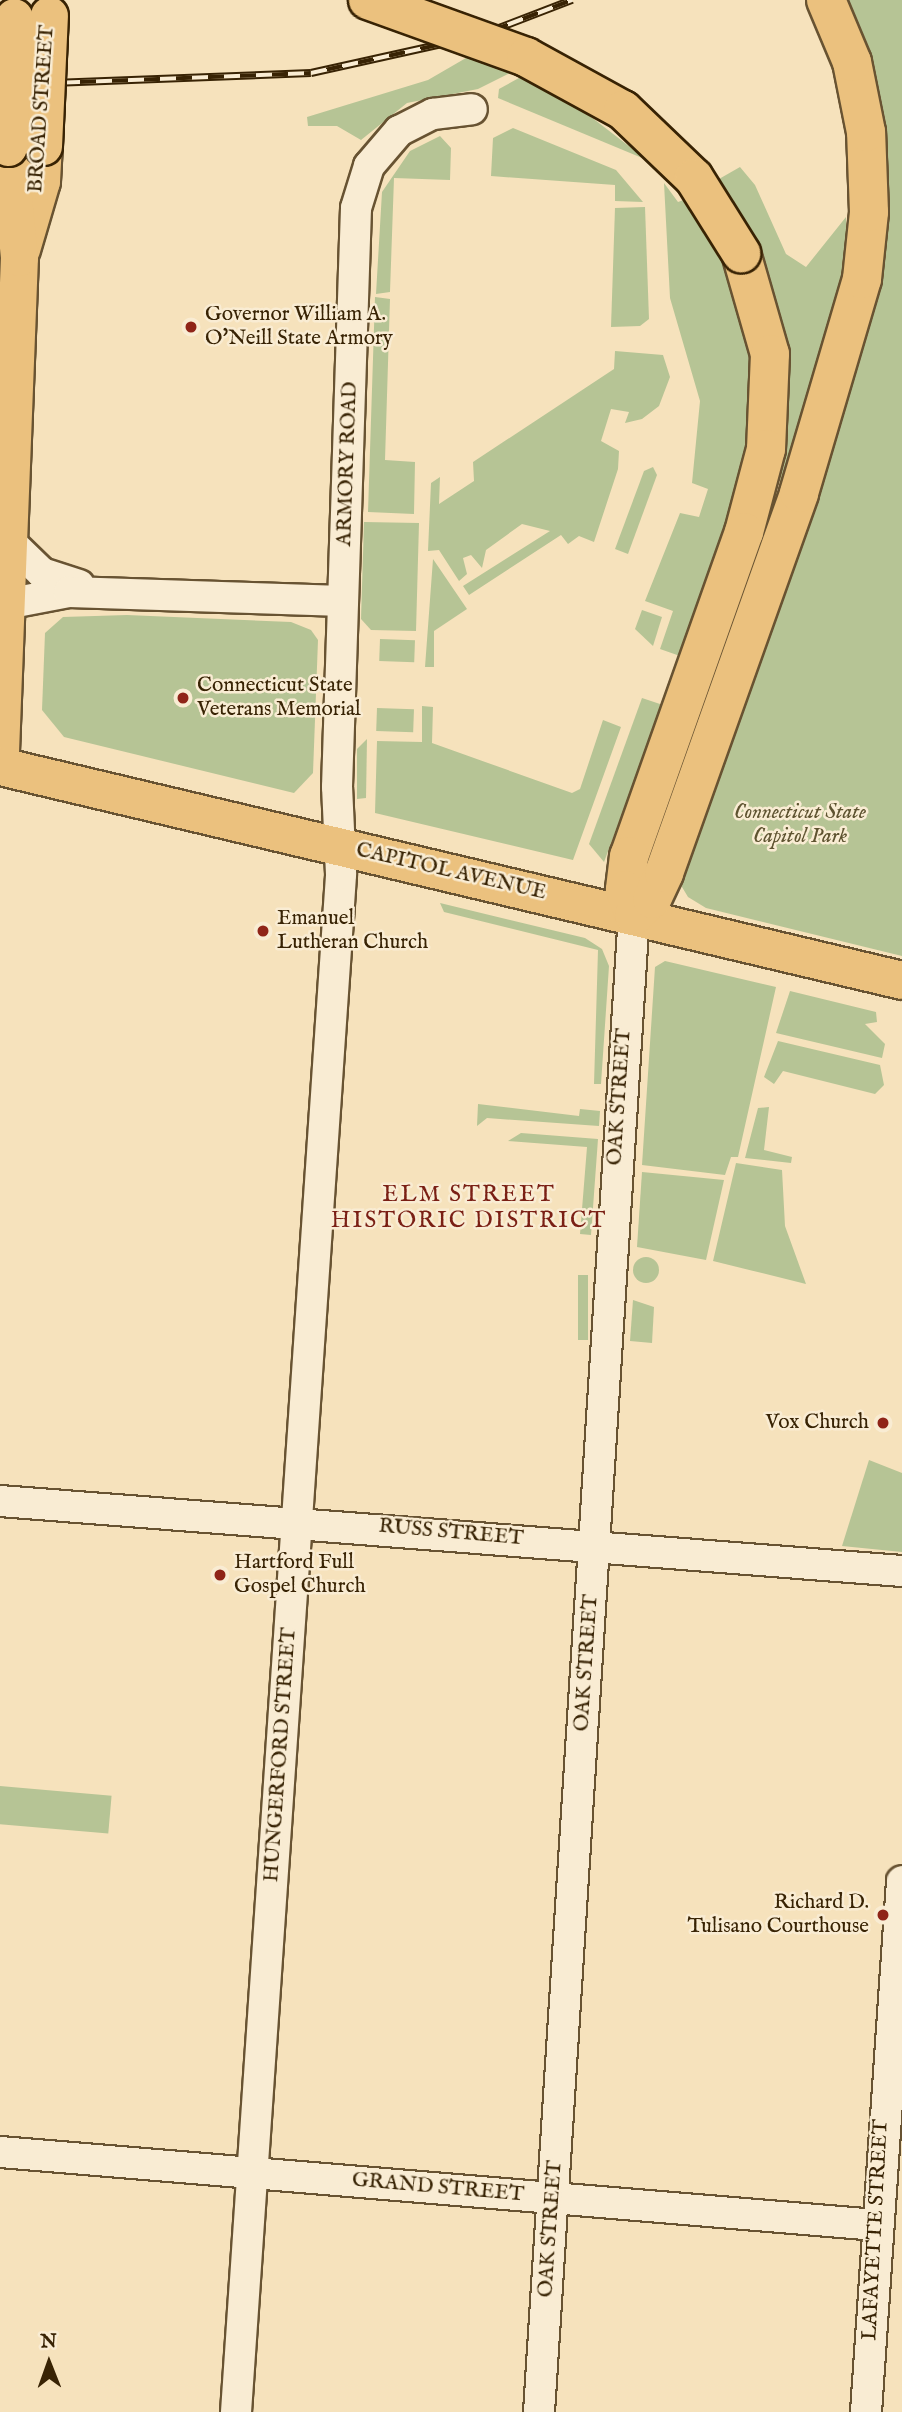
<!DOCTYPE html>
<html>
<head>
<meta charset="utf-8">
<style>
  body { margin:0 }
  #map { position:relative; width:902px; height:2412px; overflow:hidden; background:#f6e2bc; font-family:"IM FELL English",serif }
  div>[style] { position:absolute }
  [style*='--x'] { left:calc(var(--x)*1px); top:calc(var(--y)*1px); width:calc(var(--w)*1px); rotate:calc(var(--a)*1deg) }
  .green>* { inset:0; background:#b6c495; transform-origin:0 0 }
  .round { border-radius:50% }
  .roads { filter:drop-shadow(2px 0 #685332) drop-shadow(-2px 0 #685332) drop-shadow(0 2px #685332) drop-shadow(0 -2px #685332) }
  .minor>* { height:30px; margin:-15px; padding:0 15px; transform-origin:15px; border-radius:15px; background:#f9ecd3 }
  .major>* { height:37px; margin:-18.5px; padding:0 18.5px; transform-origin:18.5px; border-radius:18.5px; background:#ebc17e }
  .highway>* { height:38px; margin:-19px; padding:0 19px; transform-origin:19px; border-radius:19px; background:#ebc17e }
  .rail>* { height:8px; margin-top:-4px; transform-origin:0; background:repeating-linear-gradient(90deg,#f9ecd3 0 16px,#382304 0 32px); box-sizing:border-box; border-block:2px solid #382304 }
  .bridges { filter:drop-shadow(2px 0 #382304) drop-shadow(-2px 0 #382304) drop-shadow(0 2px #382304) drop-shadow(0 -2px #382304) }
  .major-bridge>* { height:37px; margin:-18.5px; padding:0 18.5px; transform-origin:18.5px; border-radius:18.5px; background:#ebc17e }
  .highway-bridge>* { height:38px; margin:-19px; padding:0 19px; transform-origin:19px; border-radius:19px; background:#ebc17e }
  .dots>* { width:19px; height:19px; translate:-50% -50%; box-sizing:border-box; border:4px solid #f9ecd3; border-radius:50% }
  span { translate:-50% -50%; white-space:nowrap; text-align:center; line-height:1.15; -webkit-text-stroke:5px #f9ecd3; paint-order:stroke }
  .street-label { font-size:21px; color:#382304 }
  .poi-label { font-size:21px; color:#382304 }
  .left { translate:0 -50%; text-align:left }
  .right { translate:-100% -50%; text-align:right }
  .park-label { font-size:21px; color:#5e5330; font-style:italic }
  .neighbourhood-label { font-size:23px; color:#7a1f14; letter-spacing:2px }
  .north { position:absolute; left:14px; top:2328px; width:70px; height:70px; -webkit-text-stroke:5px #f9ecd3; paint-order:stroke; rotate:359deg; font-size:19px; font-weight:700; line-height:28px; text-align:center; color:#382304 }
  .north::after { content:''; display:block; margin:auto; width:24px; height:32px; background:#382304; clip-path:polygon(50% 0,100% 100%,50% 72%,0 100%) }
</style>
</head>
<body>
<div id="map">
  <div class="green">
    <div style="clip-path:polygon(844px 0,902px 0,902px 956px,706px 908px,688px 897px,679px 882px,857px 355px)"></div>
    <div style="clip-path:polygon(478px 51px,518px 69px,478px 89px,407px 103px,361px 140px,337px 126px,308px 126px,307px 117px,428px 80px)"></div>
    <div style="clip-path:polygon(528px 73px,569px 100px,647px 160px,498px 98px,499px 89px)"></div>
    <div style="clip-path:polygon(513px 128px,616px 170px,643px 202px,615px 201px,615px 185px,491px 176px,493px 138px)"></div>
    <div style="clip-path:polygon(440px 136px,451px 148px,450px 180px,394px 178px,390px 292px,376px 294px,382px 192px,410px 151px)"></div>
    <div style="clip-path:polygon(740px 167px,755px 185px,786px 254px,806px 267px,846px 217px,849px 268px,786px 491px,779px 488px,788px 412px,784px 371px,712px 183px)"></div>
    <div style="clip-path:polygon(664px 183px,678px 202px,689px 198px,723px 252px,756px 363px,746px 464px,680px 656px,660px 649px,673px 611px,645px 601px,680px 513px,699px 517px,708px 489px,692px 483px,700px 401px,670px 298px)"></div>
    <div style="clip-path:polygon(645px 207px,649px 319px,640px 326px,611px 327px,615px 208px)"></div>
    <div style="clip-path:polygon(375px 297px,390px 299px,385px 460px,415px 462px,414px 514px,368px 512px)"></div>
    <div style="clip-path:polygon(615px 351px,663px 355px,670px 377px,659px 406px,642px 419px,625px 423px,629px 412px,611px 409px,601px 441px,619px 451px,618px 469px,594px 542px,579px 536px,568px 544px,561px 535px,469px 595px,463px 586px,550px 531px,522px 524px,486px 550px,482px 568px,471px 555px,463px 558px,467px 574px,459px 581px,439px 550px,428px 551px,431px 483px,440px 477px,439px 504px,474px 481px,473px 462px,614px 369px)"></div>
    <div style="clip-path:polygon(653px 467px,657px 475px,628px 554px,615px 549px,644px 471px)"></div>
    <div style="clip-path:polygon(364px 522px,419px 523px,416px 631px,371px 630px,361px 619px)"></div>
    <div style="clip-path:polygon(433px 559px,467px 609px,434px 631px,434px 667px,425px 667px)"></div>
    <div style="clip-path:polygon(642px 610px,662px 617px,653px 646px,635px 629px)"></div>
    <div style="clip-path:polygon(127px 615px,291px 622px,311px 630px,318px 640px,313px 773px,294px 793px,64px 737px,42px 710px,45px 633px,63px 617px)"></div>
    <div style="left:380px;top:639px;width:35px;height:22px;rotate:2deg"></div>
    <div style="clip-path:polygon(642px 698px,663px 705px,604px 862px,589px 844px)"></div>
    <div style="clip-path:polygon(422px 706px,433px 707px,432px 743px,572px 793px,580px 789px,603px 720px,621px 727px,573px 860px,375px 813px,377px 741px,422px 742px)"></div>
    <div style="left:377px;top:708px;width:37px;height:23px;rotate:2deg"></div>
    <div style="clip-path:polygon(367px 739px,366px 798px,357px 799px,357px 749px)"></div>
    <div style="clip-path:polygon(440px 903px,585px 938px,602px 949px,609px 966px,601px 1084px,594px 1084px,598px 950px,444px 912px)"></div>
    <div style="clip-path:polygon(665px 961px,776px 987px,738px 1157px,731px 1157px,725px 1175px,642px 1165px,655px 967px)"></div>
    <div style="clip-path:polygon(790px 991px,876px 1012px,877px 1022px,865px 1024px,885px 1044px,882px 1058px,776px 1033px)"></div>
    <div style="clip-path:polygon(778px 1041px,880px 1065px,884px 1085px,875px 1094px,783px 1071px,774px 1084px,764px 1077px)"></div>
    <div style="clip-path:polygon(478px 1104px,579px 1116px,580px 1109px,600px 1111px,599px 1126px,487px 1118px,477px 1126px)"></div>
    <div style="clip-path:polygon(769px 1107px,764px 1150px,792px 1157px,791px 1163px,745px 1158px,758px 1108px)"></div>
    <div style="clip-path:polygon(521px 1133px,598px 1139px,591px 1235px,580px 1234px,587px 1147px,508px 1141px)"></div>
    <div style="clip-path:polygon(736px 1163px,782px 1170px,785px 1226px,806px 1284px,713px 1261px)"></div>
    <div style="clip-path:polygon(642px 1172px,724px 1180px,706px 1260px,637px 1247px)"></div>
    <div class="round" style="left:633px;top:1257px;width:26px;height:26px"></div>
    <div style="left:578px;top:1275px;width:10px;height:65px"></div>
    <div style="clip-path:polygon(633px 1300px,654px 1307px,652px 1343px,630px 1341px)"></div>
    <div style="clip-path:polygon(869px 1460px,902px 1473px,902px 1552px,842px 1546px)"></div>
    <div style="left:0;top:1786px;width:112px;height:38px;rotate:5deg"></div>
  </div>
  <div class="roads">
    <div class="minor">
      <div style="--x:8;--y:540;--w:47;--a:44.1"></div>
      <div style="--x:42;--y:573;--w:39;--a:18"></div>
      <div style="--x:6;--y:604;--w:64;--a:-10.8"></div>
      <div style="--x:69;--y:592;--w:274;--a:1.9"></div>
      <div style="--x:0;--y:1501;--w:905;--a:4.44"></div>
      <div style="--x:0;--y:2152;--w:879;--a:4.76"></div>
      <div style="--x:236;--y:2412;--w:1542;--a:-86.09"></div>
      <div style="--x:341;--y:874;--w:87;--a:-92.6"></div>
      <div style="--x:337;--y:787;--w:579;--a:-88.12"></div>
      <div style="--x:356;--y:208;--w:44;--a:-72.8"></div>
      <div style="--x:369;--y:166;--w:46;--a:-49.4"></div>
      <div style="--x:399;--y:131;--w:38;--a:-27"></div>
      <div style="--x:433;--y:114;--w:39;--a:-7"></div>
      <div style="--x:539;--y:2412;--w:1500;--a:-86.37"></div>
      <div style="--x:866;--y:2412;--w:532;--a:-86.12"></div>
    </div>
    <div class="major">
      <div style="--x:21;--y:249;--w:71;--a:-73.6"></div>
      <div style="--x:41;--y:181;--w:35;--a:-87"></div>
      <div style="--x:0;--y:751;--w:494;--a:-87.8"></div>
      <div style="--x:19;--y:257;--w:111;--a:-95.7"></div>
      <div style="--x:0;--y:766;--w:927;--a:13.35"></div>
    </div>
    <div class="highway">
      <div style="--x:741;--y:253;--w:105;--a:74"></div>
      <div style="--x:770;--y:354;--w:95;--a:92.4"></div>
      <div style="--x:766;--y:449;--w:86;--a:104.8"></div>
      <div style="--x:744;--y:532;--w:344;--a:109.5"></div>
      <div style="--x:629;--y:856;--w:34;--a:97"></div>
      <div style="--x:625;--y:890;--w:27;--a:70"></div>
      <div style="--x:634;--y:915;--w:24;--a:-42"></div>
      <div style="--x:652;--y:899;--w:29;--a:-65"></div>
      <div style="--x:664;--y:873;--w:403;--a:-70.4"></div>
      <div style="--x:799;--y:493;--w:223;--a:-73.6"></div>
      <div style="--x:862;--y:279;--w:67;--a:-84"></div>
      <div style="--x:869;--y:212;--w:80;--a:-92.1"></div>
      <div style="--x:866;--y:132;--w:71;--a:-101.3"></div>
      <div style="--x:852;--y:62;--w:67;--a:-112.8"></div>
    </div>
  </div>
  <div class="rail">
    <div style="--x:0;--y:85;--w:311;--a:-2.2"></div>
    <div style="--x:311;--y:73;--w:171;--a:-12.5"></div>
    <div style="--x:478;--y:36;--w:101;--a:-21"></div>
  </div>
  <div class="bridges">
    <div class="major-bridge">
      <div style="--x:43;--y:146;--w:131;--a:-87.4"></div>
      <div style="--x:8;--y:147;--w:130;--a:-87.4"></div>
    </div>
    <div class="highway-bridge">
      <div style="--x:368;--y:0;--w:168;--a:19.8"></div>
      <div style="--x:526;--y:57;--w:111;--a:28.7"></div>
      <div style="--x:623;--y:110;--w:98;--a:43.8"></div>
      <div style="--x:694;--y:178;--w:89;--a:57.9"></div>
    </div>
  </div>
  <div class="dots">
    <div style="left:191px;top:327px;background:#8f2418"></div>
    <div style="left:183px;top:698px;background:#8f2418"></div>
    <div style="left:263px;top:931px;background:#8f2418"></div>
    <div style="left:883px;top:1423px;background:#8f2418"></div>
    <div style="left:220px;top:1575px;background:#8f2418"></div>
    <div style="left:883px;top:1915px;background:#8f2418"></div>
  </div>
  <div class="street-label">
    <span style="left:42px;top:109px;rotate:-86deg">BROAD STREET</span>
    <span style="left:348px;top:464px;rotate:-88deg">ARMORY ROAD</span>
    <span style="left:451px;top:872px;rotate:13deg">CAPITOL AVENUE</span>
    <span style="left:620px;top:1097px;rotate:-86deg">OAK STREET</span>
    <span style="left:451px;top:1533px;rotate:5deg">RUSS STREET</span>
    <span style="left:587px;top:1663px;rotate:-86deg">OAK STREET</span>
    <span style="left:281px;top:1755px;rotate:-86deg">HUNGERFORD STREET</span>
    <span style="left:438px;top:2188px;rotate:5deg">GRAND STREET</span>
    <span style="left:551px;top:2229px;rotate:-86deg">OAK STREET</span>
    <span style="left:876px;top:2230px;rotate:-87deg">LAFAYETTE STREET</span>
  </div>
  <div class="poi-label">
    <span class="left" style="left:205px;top:327px">Governor William A.<br>O'Neill State Armory</span>
    <span class="left" style="left:197px;top:698px">Connecticut State<br>Veterans Memorial</span>
    <span class="left" style="left:277px;top:931px">Emanuel<br>Lutheran Church</span>
    <span class="right" style="left:869px;top:1423px">Vox Church</span>
    <span class="left" style="left:234px;top:1575px">Hartford Full<br>Gospel Church</span>
    <span class="right" style="left:869px;top:1915px">Richard D.<br>Tulisano Courthouse</span>
  </div>
  <div class="park-label">
    <span style="left:800px;top:825px">Connecticut State<br>Capitol Park</span>
  </div>
  <div class="neighbourhood-label">
    <span style="left:469px;top:1208px">ELM STREET<br>HISTORIC DISTRICT</span>
  </div>
  <div class="north">N</div>
</div>
</body>
</html>
